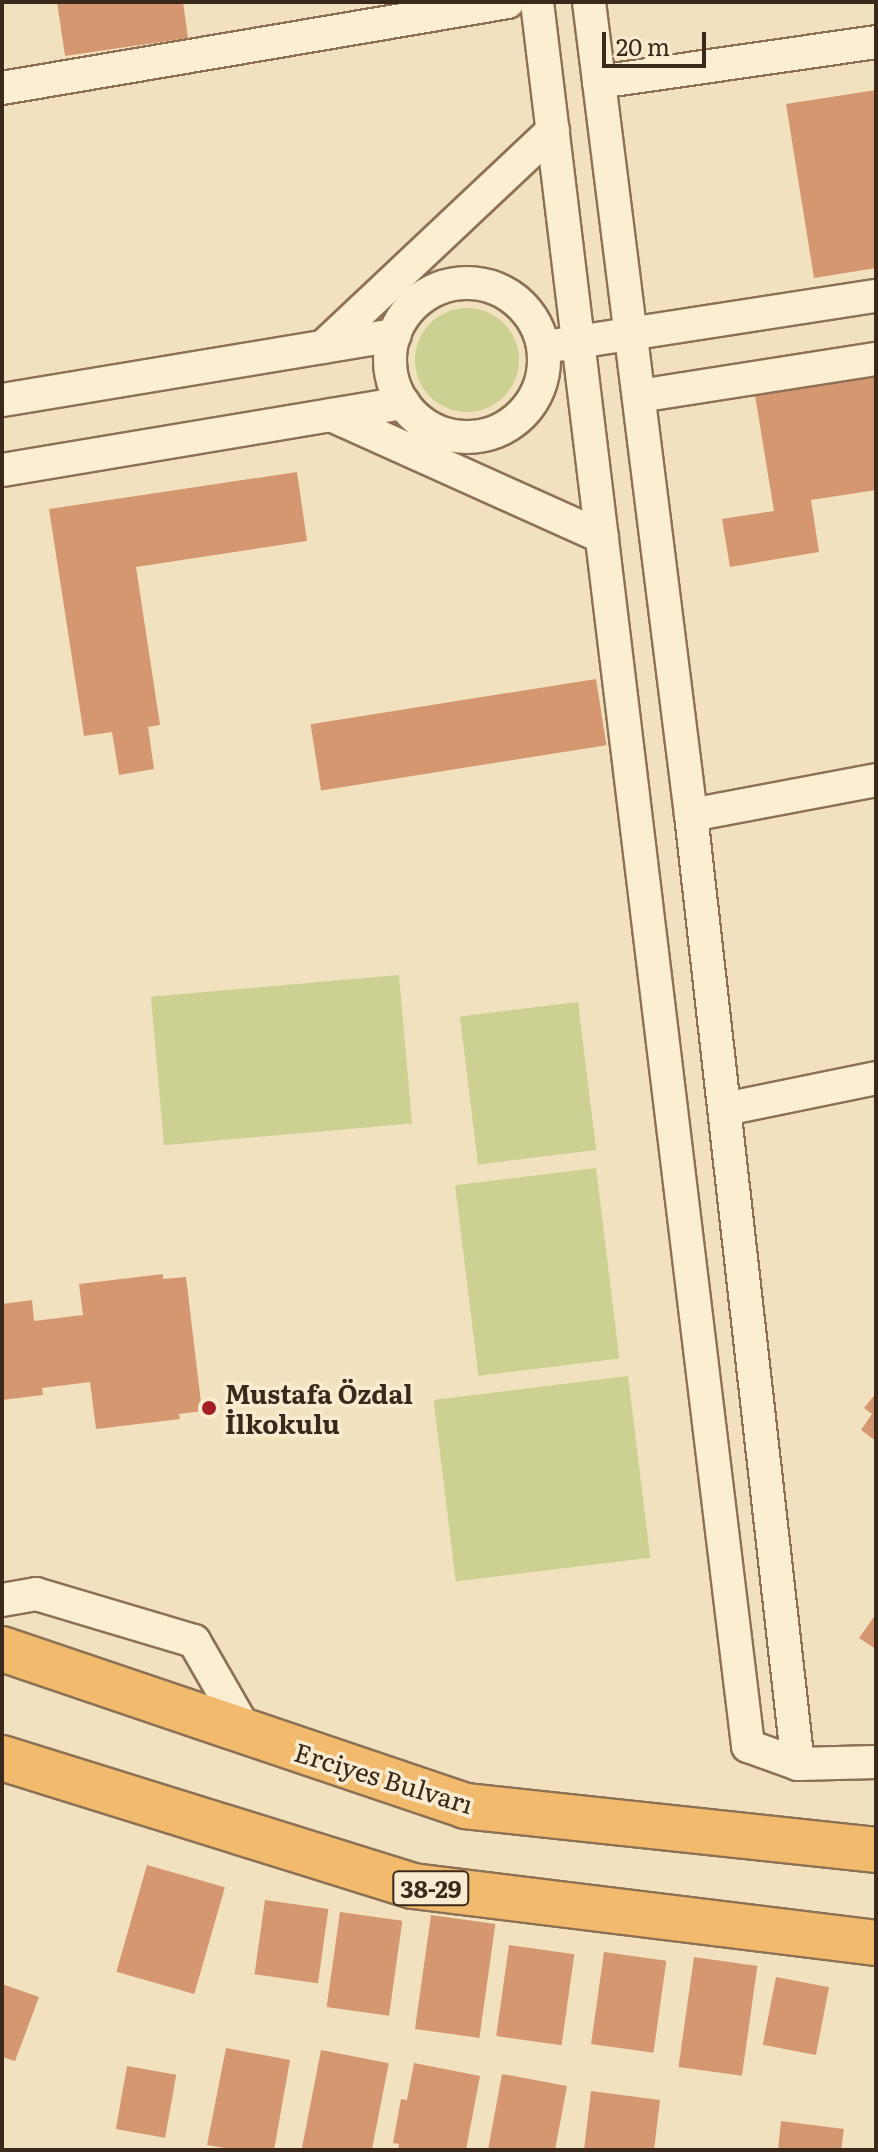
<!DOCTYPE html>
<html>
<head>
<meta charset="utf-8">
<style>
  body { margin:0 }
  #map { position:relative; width:878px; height:2152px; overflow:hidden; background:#f2e1be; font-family:Literata,serif }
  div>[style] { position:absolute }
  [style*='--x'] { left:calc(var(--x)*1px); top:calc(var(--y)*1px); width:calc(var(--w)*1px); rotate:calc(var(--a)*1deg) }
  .green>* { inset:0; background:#ccd191; transform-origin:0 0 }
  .round { border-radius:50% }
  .building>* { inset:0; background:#d49770; transform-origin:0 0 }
  .roads { filter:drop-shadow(2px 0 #8c7155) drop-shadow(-2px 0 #8c7155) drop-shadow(0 2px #8c7155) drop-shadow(0 -2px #8c7155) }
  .minor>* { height:32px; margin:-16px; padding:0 16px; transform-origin:16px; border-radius:16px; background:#fceed2 }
  .minor>.ring { margin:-16px; padding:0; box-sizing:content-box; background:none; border:32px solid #fceed2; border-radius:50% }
  .trunk>* { height:44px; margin:-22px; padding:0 22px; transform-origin:22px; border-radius:22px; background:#f2ba6c }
  .dots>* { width:22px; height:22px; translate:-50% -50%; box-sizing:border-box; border:4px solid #f9ebcf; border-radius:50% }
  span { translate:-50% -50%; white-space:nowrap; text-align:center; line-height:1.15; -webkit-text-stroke:7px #f9ebcf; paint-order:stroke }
  .shield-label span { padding:2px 6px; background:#f9ebcf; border:2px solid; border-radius:6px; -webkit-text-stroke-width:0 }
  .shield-label { font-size:24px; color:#3a291b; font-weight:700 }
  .poi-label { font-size:26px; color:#3a291b; font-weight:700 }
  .left { translate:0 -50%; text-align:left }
  .street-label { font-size:26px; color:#3a291b }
  .frame { position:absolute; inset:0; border:4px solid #3a291b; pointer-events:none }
  .scale { position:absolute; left:602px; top:32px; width:104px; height:36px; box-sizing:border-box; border:4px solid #3a291b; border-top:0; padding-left:10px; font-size:24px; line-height:28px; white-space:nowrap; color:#3a291b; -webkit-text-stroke:6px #f9ebcf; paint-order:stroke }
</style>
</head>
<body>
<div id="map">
  <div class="green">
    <div class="round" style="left:415px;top:308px;width:104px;height:104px"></div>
    <div style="left:399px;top:975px;width:149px;height:249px;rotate:85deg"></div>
    <div style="left:578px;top:1002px;width:149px;height:119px;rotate:83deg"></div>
    <div style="left:596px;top:1168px;width:192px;height:142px;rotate:83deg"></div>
    <div style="left:628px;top:1376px;width:183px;height:196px;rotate:83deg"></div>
  </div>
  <div class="building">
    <div style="clip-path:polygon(57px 2px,183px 2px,188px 38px,65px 56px)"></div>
    <div style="clip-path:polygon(876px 90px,876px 268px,814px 278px,786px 104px)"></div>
    <div style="clip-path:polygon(876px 369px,876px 490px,811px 500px,819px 552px,730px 567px,722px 519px,774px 511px,754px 389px)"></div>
    <div style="clip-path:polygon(297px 472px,307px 541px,136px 567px,160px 725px,148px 727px,154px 769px,119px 775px,112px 732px,84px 736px,49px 509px)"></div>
    <div style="left:596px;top:679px;width:67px;height:289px;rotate:81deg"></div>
    <div style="clip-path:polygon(163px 1274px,163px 1279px,186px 1277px,202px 1411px,179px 1414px,180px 1419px,96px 1429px,90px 1382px,42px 1388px,43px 1395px,2px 1400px,2px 1304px,32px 1300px,34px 1321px,83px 1315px,79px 1284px)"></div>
    <div style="clip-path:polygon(876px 1393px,876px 1441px,861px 1430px,872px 1414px,864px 1408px)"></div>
    <div style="clip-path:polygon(876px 1614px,876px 1649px,859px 1638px)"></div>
    <div style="left:147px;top:1865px;width:81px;height:111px;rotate:16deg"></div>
    <div style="left:265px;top:1900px;width:64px;height:75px;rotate:8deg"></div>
    <div style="left:340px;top:1912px;width:63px;height:96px;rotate:8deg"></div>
    <div style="left:431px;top:1915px;width:65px;height:115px;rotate:8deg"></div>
    <div style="left:509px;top:1945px;width:66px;height:92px;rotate:8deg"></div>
    <div style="left:604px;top:1952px;width:63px;height:93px;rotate:8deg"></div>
    <div style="left:694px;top:1957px;width:64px;height:111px;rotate:8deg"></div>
    <div style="left:776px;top:1977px;width:54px;height:69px;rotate:11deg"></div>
    <div style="clip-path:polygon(2px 1984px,39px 1997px,15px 2061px,2px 2057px)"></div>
    <div style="clip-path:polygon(226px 2048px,290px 2060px,274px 2150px,236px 2150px,207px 2145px)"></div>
    <div style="left:321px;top:2050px;width:69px;height:102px;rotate:11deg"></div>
    <div style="clip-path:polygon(414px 2063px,480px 2076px,466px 2150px,398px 2150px,399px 2144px,393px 2143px,401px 2099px,407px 2100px)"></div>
    <div style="left:127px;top:2066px;width:50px;height:64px;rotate:10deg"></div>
    <div style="clip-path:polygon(502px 2074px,567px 2086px,555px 2150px,488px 2150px)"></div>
    <div style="clip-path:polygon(591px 2091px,660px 2100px,654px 2150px,584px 2150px)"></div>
    <div style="clip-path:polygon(781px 2121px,844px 2129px,841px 2150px,778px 2150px)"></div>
  </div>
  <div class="roads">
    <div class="minor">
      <div style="--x:537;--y:2;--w:1757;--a:83.1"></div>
      <div style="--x:748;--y:1746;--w:53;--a:19.8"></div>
      <div style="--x:798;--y:1764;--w:78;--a:-1.5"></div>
      <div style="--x:589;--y:2;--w:819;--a:82.85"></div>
      <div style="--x:691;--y:815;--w:955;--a:83.57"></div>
      <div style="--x:599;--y:82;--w:280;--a:-8.2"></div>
      <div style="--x:2;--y:88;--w:513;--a:-9.65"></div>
      <div class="ring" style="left:390px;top:283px;width:122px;height:122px"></div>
      <div style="--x:558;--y:345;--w:322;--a:-8.8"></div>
      <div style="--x:323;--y:347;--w:316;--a:-43.3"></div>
      <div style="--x:639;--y:396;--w:240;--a:-8.9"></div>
      <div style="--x:2;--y:400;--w:398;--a:-9.4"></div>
      <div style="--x:331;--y:415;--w:297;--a:24.2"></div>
      <div style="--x:2;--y:470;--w:407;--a:-9.5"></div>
      <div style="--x:691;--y:815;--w:188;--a:-10.7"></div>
      <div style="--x:725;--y:1109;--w:154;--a:-11.6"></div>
      <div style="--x:2;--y:1600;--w:35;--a:-10"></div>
      <div style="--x:36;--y:1594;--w:165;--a:16.6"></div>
      <div style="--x:194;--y:1641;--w:106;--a:60.1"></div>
    </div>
    <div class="trunk">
      <div style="--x:2;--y:1649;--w:489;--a:18.7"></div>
      <div style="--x:465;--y:1806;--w:413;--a:6.1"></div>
      <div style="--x:2;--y:1758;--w:430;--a:17.3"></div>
      <div style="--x:413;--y:1886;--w:466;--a:7"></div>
    </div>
  </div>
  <div class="dots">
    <div style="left:209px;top:1408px;background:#a21f24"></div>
  </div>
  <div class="shield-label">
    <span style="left:431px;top:1888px">38-29</span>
  </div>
  <div class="poi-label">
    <span class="left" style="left:225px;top:1408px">Mustafa Özdal<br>İlkokulu</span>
  </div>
  <div class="street-label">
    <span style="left:384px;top:1777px;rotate:17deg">Erciyes Bulvarı</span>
  </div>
  <div class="frame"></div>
  <div class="scale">20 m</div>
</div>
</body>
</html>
